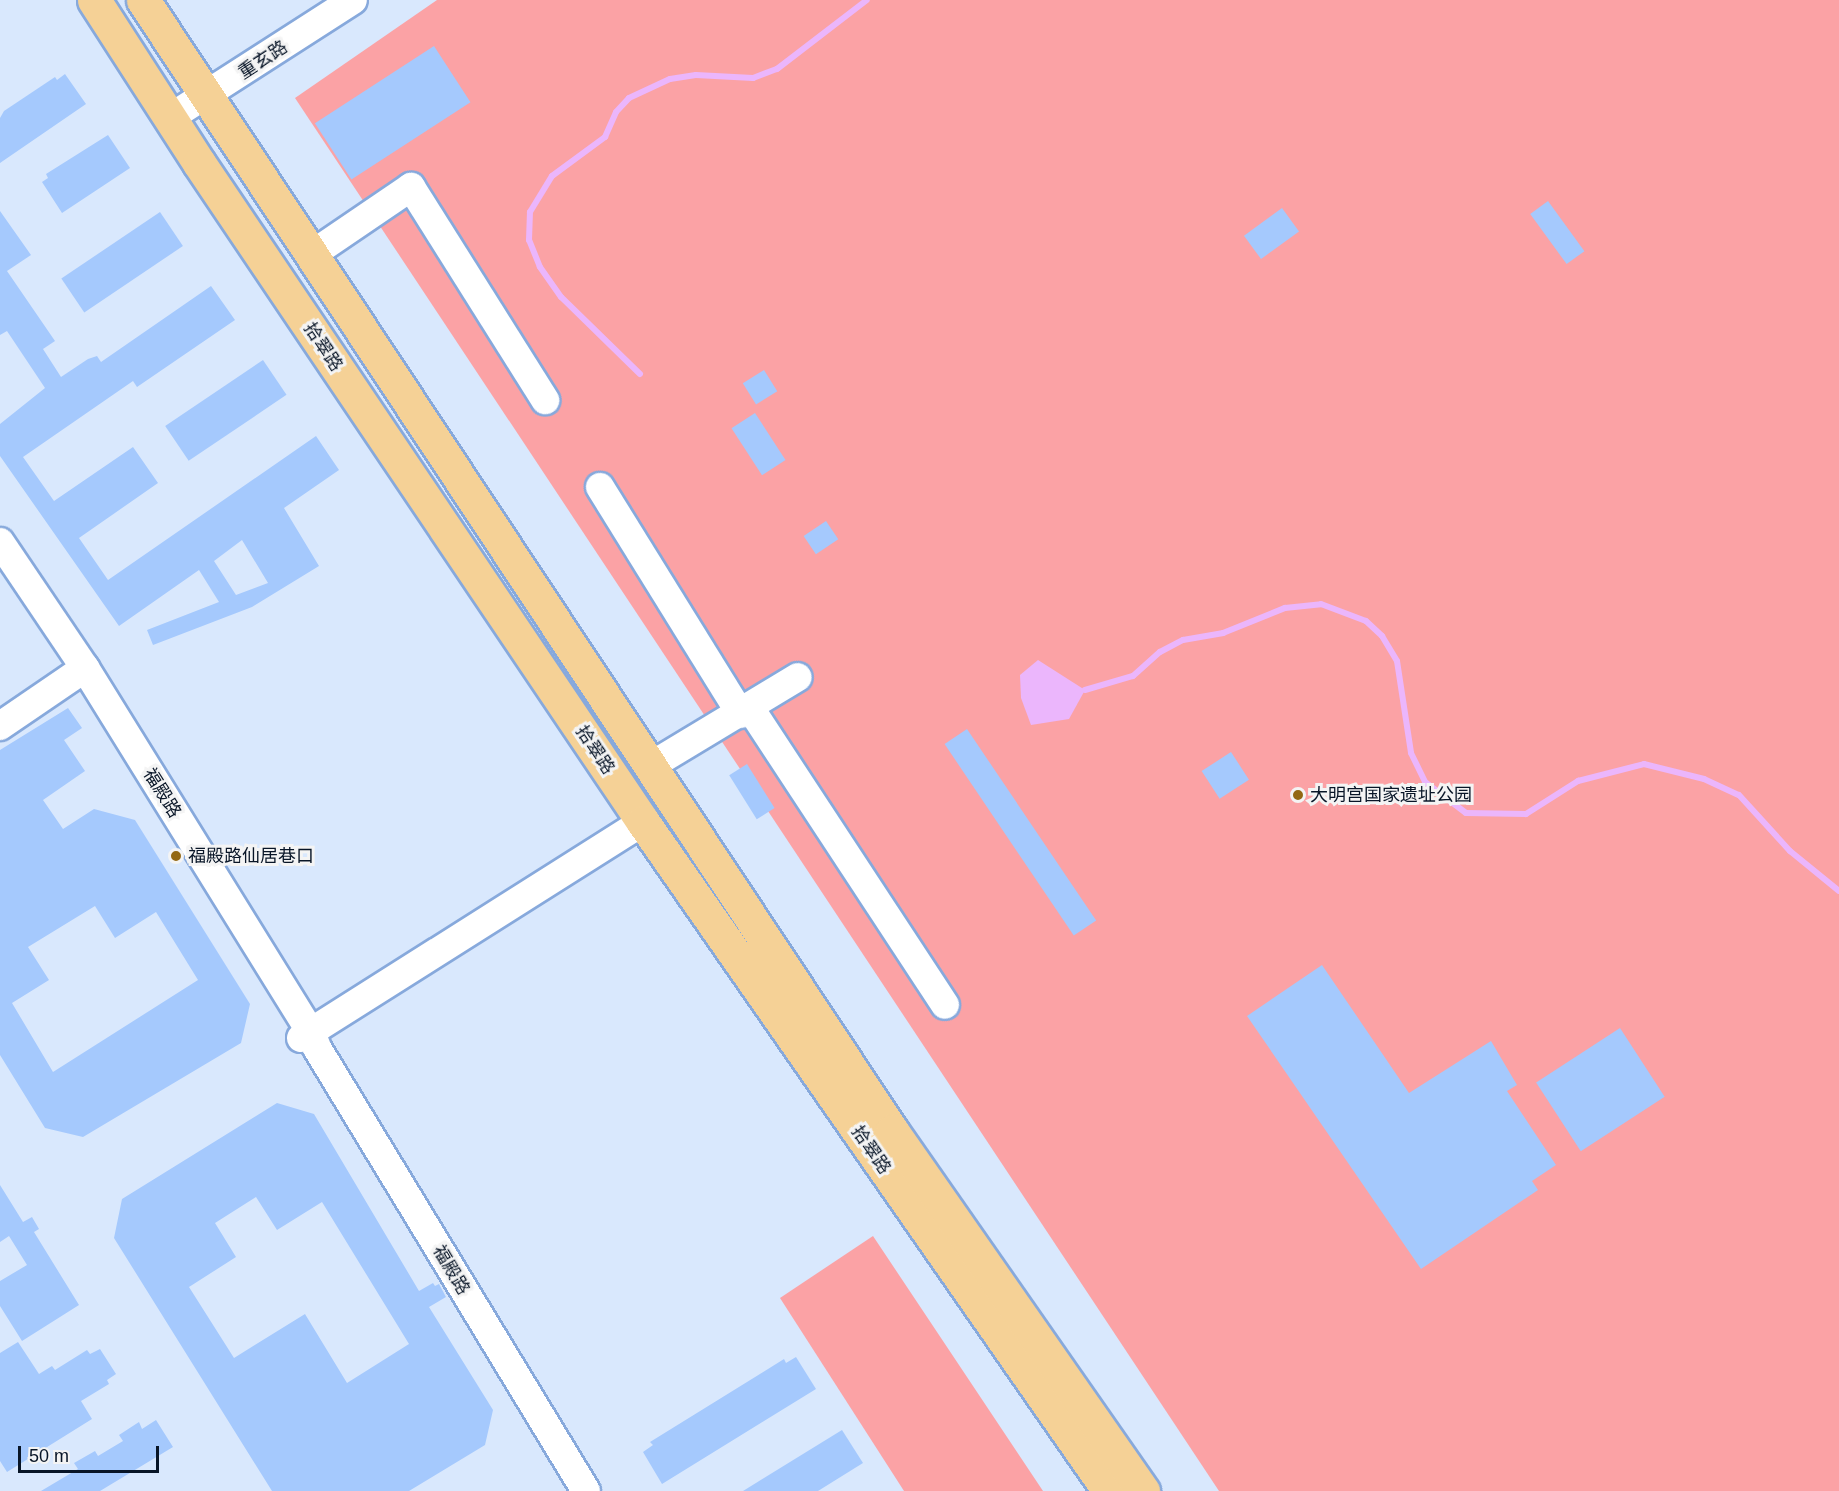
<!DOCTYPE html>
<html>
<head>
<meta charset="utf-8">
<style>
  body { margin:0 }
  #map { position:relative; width:1839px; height:1491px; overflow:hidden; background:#d9e8fd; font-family:Arial,"Noto Sans SC",sans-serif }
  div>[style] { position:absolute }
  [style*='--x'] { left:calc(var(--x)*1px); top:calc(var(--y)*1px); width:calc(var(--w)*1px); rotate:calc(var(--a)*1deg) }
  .green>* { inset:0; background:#fba2a5 }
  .water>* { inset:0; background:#ebb6fc }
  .stream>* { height:6px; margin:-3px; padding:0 3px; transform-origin:3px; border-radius:3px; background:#ebb6fc }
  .building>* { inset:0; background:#a5c9fd; transform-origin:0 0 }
  .roads { filter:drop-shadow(2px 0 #87a9dc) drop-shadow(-2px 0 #87a9dc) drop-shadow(0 2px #87a9dc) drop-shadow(0 -2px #87a9dc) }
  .minor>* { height:28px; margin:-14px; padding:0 14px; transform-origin:14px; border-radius:14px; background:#fff }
  .major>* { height:33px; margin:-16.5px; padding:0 16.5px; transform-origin:16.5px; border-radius:16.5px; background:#f5d196 }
  .dots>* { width:16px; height:16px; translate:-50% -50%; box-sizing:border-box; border:3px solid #f4f4f4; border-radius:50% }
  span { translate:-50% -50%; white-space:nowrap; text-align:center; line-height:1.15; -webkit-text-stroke:6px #f4f4f4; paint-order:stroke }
  .street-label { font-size:18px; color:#081527 }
  .poi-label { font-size:18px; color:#081527 }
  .left { translate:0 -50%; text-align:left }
  .scale { position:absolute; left:18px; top:1446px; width:141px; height:27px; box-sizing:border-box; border:3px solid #081527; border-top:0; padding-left:8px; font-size:18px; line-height:21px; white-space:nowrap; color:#081527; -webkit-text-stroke:4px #f4f4f4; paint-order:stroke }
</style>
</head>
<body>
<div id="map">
  <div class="green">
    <div style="clip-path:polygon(437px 0,1839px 0,1839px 1491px,1219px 1491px,295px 98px)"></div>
    <div style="clip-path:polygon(873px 1236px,1043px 1491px,904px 1491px,780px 1298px)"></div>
  </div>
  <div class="water">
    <div style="clip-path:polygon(1038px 660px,1085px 690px,1069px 719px,1031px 725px,1021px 698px,1020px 675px)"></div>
  </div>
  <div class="stream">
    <div style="--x:640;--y:374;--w:110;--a:-135.7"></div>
    <div style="--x:561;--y:297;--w:37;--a:-125"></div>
    <div style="--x:540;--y:267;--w:29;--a:-112"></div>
    <div style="--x:529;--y:240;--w:28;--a:-88"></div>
    <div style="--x:530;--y:212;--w:42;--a:-58.6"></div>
    <div style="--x:552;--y:176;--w:66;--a:-36.3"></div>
    <div style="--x:605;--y:137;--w:27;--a:-66"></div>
    <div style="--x:616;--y:112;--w:19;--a:-47"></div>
    <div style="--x:629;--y:98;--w:45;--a:-24.9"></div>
    <div style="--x:670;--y:79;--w:26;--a:-9"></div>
    <div style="--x:696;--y:75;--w:57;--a:3"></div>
    <div style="--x:753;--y:78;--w:26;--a:-21"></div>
    <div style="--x:777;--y:69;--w:113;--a:-37.5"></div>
    <div style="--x:1085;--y:690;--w:50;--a:-16.3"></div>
    <div style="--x:1133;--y:676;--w:36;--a:-42"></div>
    <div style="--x:1160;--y:652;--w:26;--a:-28"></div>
    <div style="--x:1183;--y:640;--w:41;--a:-9.9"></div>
    <div style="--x:1223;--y:633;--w:67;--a:-22"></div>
    <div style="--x:1285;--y:608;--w:36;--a:-6"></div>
    <div style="--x:1321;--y:604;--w:48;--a:20.7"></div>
    <div style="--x:1366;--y:621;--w:22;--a:43"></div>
    <div style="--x:1382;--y:636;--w:29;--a:59"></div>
    <div style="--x:1397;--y:661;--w:93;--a:81.3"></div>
    <div style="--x:1411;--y:753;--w:32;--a:64"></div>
    <div style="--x:1425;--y:782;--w:51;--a:37.1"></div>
    <div style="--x:1466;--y:813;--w:60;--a:1"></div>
    <div style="--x:1526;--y:814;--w:62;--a:-32.4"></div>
    <div style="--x:1578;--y:781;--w:68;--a:-14.4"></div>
    <div style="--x:1644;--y:764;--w:62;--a:14"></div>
    <div style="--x:1704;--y:779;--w:38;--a:25"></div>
    <div style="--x:1739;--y:795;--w:76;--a:47.7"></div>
    <div style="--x:1790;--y:851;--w:63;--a:39.2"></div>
  </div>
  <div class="building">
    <div style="left:434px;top:46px;width:67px;height:142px;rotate:57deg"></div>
    <div style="clip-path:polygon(65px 74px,86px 104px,0 163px,0 118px,4px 111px,55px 77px,57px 80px)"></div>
    <div style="clip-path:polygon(108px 135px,130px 168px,62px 213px,42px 182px,48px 178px,46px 174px)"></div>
    <div style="left:1548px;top:201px;width:62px;height:22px;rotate:54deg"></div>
    <div style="left:1282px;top:208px;width:29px;height:47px;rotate:54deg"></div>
    <div style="clip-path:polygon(evenodd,0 211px,31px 255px,7px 271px,55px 341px,43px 349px,61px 377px,88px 359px,97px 356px,101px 362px,211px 286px,235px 320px,137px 387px,133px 381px,23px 457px,54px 501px,133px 447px,158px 483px,79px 538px,108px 580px,316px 436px,339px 470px,284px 508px,319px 566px,252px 607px,153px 645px,147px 630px,219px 602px,199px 570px,119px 626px,0 456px,0 424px,45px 388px,7px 331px,0 335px,0 211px,242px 540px,268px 583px,236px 595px,214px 561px,242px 540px)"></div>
    <div style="left:160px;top:212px;width:41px;height:119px;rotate:56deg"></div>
    <div style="left:263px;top:360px;width:42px;height:118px;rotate:56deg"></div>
    <div style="left:764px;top:370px;width:25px;height:25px;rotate:58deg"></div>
    <div style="left:755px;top:413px;width:56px;height:28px;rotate:57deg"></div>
    <div style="left:826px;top:521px;width:22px;height:27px;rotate:56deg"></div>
    <div style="clip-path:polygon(evenodd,68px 708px,82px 728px,64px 740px,85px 771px,43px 800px,63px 829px,94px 809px,135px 820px,250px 1004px,241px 1043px,83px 1137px,45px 1128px,0 1055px,0 750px,68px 708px,95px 906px,115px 938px,156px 912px,198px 980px,53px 1072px,12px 1003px,49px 980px,28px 947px,95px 906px)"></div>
    <div style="left:967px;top:729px;width:231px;height:27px;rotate:56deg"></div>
    <div style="left:1231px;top:752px;width:33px;height:35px;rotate:57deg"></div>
    <div style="left:747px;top:764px;width:52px;height:21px;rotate:58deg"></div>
    <div style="clip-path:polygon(1322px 965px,1409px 1093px,1491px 1041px,1517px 1085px,1507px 1091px,1556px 1165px,1532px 1181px,1538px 1190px,1421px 1269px,1247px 1016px)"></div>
    <div style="left:1620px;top:1028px;width:82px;height:100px;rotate:57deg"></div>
    <div style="clip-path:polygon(evenodd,277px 1103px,314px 1114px,419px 1291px,433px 1283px,435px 1286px,439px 1284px,446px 1297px,429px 1307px,493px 1410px,485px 1445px,409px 1491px,272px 1491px,114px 1238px,122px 1199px,277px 1103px,256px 1197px,277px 1230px,322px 1202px,409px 1344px,347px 1383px,305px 1314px,234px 1358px,189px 1287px,236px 1257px,215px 1223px,256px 1197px)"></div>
    <div style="clip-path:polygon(0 1185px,23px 1222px,32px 1217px,39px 1229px,34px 1232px,79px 1305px,22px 1341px,0 1306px,0 1281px,27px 1265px,9px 1236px,0 1242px)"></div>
    <div style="clip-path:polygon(18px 1342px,39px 1374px,52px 1366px,55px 1370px,87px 1350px,90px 1354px,100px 1349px,116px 1374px,107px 1380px,109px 1384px,81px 1401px,92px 1419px,7px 1472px,0 1461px,0 1353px)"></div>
    <div style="clip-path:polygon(796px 1357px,816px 1389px,662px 1484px,643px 1452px,653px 1445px,650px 1442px,784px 1359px,786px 1363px)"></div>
    <div style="clip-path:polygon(156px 1420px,173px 1447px,100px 1491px,41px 1491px,78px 1469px,74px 1463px,95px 1451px,98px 1456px,123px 1441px,119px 1435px,139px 1422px,142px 1429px)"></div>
    <div style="clip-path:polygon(842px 1430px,863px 1463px,818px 1491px,743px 1491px)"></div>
  </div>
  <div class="roads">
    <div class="minor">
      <div style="--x:171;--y:117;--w:216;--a:-32.7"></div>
      <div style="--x:311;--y:255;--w:121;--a:-34.2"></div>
      <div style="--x:411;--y:187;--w:252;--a:57.8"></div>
      <div style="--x:600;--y:487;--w:267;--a:58.2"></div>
      <div style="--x:0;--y:542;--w:152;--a:56"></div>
      <div style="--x:85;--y:668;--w:428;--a:58.2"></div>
      <div style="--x:311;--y:1032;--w:17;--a:69"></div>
      <div style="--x:317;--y:1048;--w:518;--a:58.73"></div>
      <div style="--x:750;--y:708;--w:355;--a:56.7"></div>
      <div style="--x:0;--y:726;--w:103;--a:-34.3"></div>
      <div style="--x:652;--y:765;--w:170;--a:-31.1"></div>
      <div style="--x:301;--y:1038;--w:404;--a:-32.3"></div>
    </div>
    <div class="major">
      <div style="--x:94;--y:0;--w:194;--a:57.2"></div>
      <div style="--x:199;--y:163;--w:795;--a:56.03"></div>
      <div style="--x:643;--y:822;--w:815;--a:55.14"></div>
      <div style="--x:143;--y:0;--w:1357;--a:56.49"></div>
      <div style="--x:892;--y:1131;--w:439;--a:55.1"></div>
    </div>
  </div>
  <div class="dots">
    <div style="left:1298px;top:795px;background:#936813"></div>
    <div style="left:176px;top:856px;background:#936813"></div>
  </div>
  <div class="street-label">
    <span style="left:263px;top:60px;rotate:-33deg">重玄路</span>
    <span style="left:323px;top:347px;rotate:56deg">拾翠路</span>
    <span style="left:595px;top:750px;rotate:56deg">拾翠路</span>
    <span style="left:162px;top:793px;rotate:58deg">福殿路</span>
    <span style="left:871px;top:1150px;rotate:55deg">拾翠路</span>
    <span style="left:451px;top:1270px;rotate:59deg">福殿路</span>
  </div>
  <div class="poi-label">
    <span class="left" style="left:1310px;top:795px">大明宫国家遗址公园</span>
    <span class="left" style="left:188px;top:856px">福殿路仙居巷口</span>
  </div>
  <div class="scale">50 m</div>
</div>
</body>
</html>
